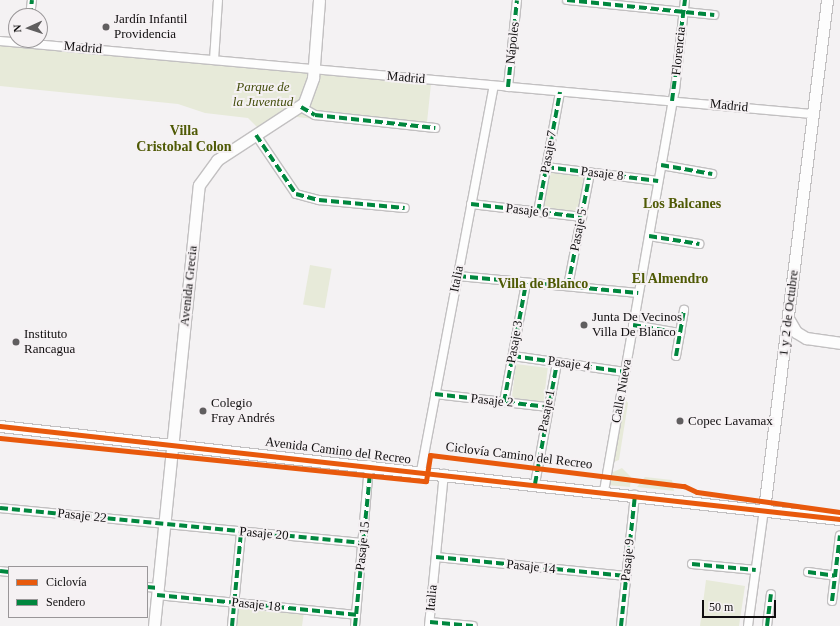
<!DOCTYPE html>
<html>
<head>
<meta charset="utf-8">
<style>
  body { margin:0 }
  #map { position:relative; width:840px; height:626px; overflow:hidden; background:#f4f2f3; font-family:"Times New Roman",serif }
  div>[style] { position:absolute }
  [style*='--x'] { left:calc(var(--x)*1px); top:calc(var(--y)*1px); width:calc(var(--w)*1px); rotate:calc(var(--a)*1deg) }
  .green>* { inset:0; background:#e7ead9; transform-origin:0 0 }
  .roads { filter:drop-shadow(1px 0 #c2c0c1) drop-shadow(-1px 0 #c2c0c1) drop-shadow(0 1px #c2c0c1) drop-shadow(0 -1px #c2c0c1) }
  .minor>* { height:8px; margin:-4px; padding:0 4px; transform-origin:4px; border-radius:4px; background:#fdfdfd }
  .tertiary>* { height:11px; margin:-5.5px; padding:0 5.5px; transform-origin:5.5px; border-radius:5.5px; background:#fdfdfd }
  .quiet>* { height:4px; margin-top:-2px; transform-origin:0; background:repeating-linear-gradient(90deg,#00873e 0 8px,transparent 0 12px) }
  .cycleway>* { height:5px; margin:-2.5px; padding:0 2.5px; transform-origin:2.5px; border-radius:2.5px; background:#e8590c }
  .dots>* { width:11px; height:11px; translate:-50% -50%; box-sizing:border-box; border:2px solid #f5f1f3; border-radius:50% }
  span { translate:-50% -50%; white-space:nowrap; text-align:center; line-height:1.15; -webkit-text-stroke:4px #f5f1f3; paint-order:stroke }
  .poi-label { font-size:13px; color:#100e0f }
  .left { translate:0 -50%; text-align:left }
  .street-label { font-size:13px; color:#100e0f }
  .park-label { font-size:13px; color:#434c0b; font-style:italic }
  .neighbourhood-label { font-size:14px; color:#4f5a05; font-weight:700 }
  .legend { position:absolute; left:8px; top:566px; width:140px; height:52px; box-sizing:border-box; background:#f5f1f3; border:1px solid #999698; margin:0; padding:5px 7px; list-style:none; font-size:12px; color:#100e0f }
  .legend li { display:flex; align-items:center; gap:8px; height:20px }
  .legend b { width:20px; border:1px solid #999698 }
  .north { position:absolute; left:8px; top:8px; width:40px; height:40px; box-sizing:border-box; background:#f5f1f3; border:1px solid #999698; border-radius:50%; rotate:267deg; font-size:11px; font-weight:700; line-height:16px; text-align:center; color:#100e0f }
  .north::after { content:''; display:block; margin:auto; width:14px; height:18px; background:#605e5f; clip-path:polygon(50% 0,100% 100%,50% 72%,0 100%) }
  .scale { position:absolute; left:702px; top:600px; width:74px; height:18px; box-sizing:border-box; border:2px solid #100e0f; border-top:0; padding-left:5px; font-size:12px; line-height:14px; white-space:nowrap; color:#100e0f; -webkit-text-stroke:3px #f5f1f3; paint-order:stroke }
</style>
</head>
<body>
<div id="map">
  <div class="green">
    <div style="clip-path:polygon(0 45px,431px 84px,426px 132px,280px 115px,259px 129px,248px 118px,205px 113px,178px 104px,0 86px)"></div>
    <div style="left:548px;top:171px;width:36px;height:37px;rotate:9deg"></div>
    <div style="left:310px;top:265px;width:22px;height:40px;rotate:10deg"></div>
    <div style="left:516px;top:364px;width:32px;height:34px;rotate:7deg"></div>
    <div style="clip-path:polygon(623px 397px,628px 403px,619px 460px,611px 463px)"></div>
    <div style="clip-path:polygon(622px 468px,631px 477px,630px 487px,607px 485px,609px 474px)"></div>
    <div style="clip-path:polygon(645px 477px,672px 480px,674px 491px,637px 487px)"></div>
    <div style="clip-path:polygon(706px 580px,745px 586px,739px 626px,700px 626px)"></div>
    <div style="clip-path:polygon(237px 605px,304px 612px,302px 626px,235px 626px)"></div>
  </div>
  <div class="roads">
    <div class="minor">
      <div style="--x:567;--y:0;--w:148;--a:5.8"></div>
      <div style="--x:30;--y:16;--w:16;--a:-83"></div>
      <div style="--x:0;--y:41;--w:815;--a:5.14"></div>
      <div style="--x:214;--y:60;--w:60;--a:-86.2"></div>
      <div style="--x:508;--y:87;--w:87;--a:-84.1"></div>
      <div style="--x:301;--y:107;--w:16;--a:30"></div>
      <div style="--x:315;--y:115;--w:121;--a:6.2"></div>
      <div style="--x:256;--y:135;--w:71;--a:55.9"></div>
      <div style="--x:296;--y:194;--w:24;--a:15"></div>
      <div style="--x:319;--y:200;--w:86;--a:5.3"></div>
      <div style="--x:661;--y:165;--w:52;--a:10"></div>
      <div style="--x:546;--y:167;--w:113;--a:7.1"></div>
      <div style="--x:471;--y:204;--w:112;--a:6.7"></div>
      <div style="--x:538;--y:212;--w:122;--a:-79.6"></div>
      <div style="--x:649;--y:236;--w:51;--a:9.1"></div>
      <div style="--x:458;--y:276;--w:181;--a:5.4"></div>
      <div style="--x:568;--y:286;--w:115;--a:-79"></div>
      <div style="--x:633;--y:325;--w:48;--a:9.7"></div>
      <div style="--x:513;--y:356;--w:113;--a:8.1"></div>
      <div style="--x:676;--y:356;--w:47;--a:-80.1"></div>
      <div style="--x:435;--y:394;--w:114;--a:6.6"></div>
      <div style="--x:504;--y:402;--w:121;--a:-79.5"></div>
      <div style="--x:421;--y:471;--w:392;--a:-79.3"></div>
      <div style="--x:535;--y:484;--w:123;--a:-79.7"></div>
      <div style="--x:604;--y:491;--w:407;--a:-80"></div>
      <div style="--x:675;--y:90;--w:91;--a:-83.7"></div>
      <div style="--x:0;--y:508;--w:365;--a:5.5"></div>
      <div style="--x:436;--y:557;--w:191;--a:5.7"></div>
      <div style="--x:692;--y:564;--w:64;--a:5.4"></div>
      <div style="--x:0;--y:571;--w:9;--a:6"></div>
      <div style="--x:808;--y:572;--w:27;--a:8"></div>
      <div style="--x:147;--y:587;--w:11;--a:5"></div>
      <div style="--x:157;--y:595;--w:200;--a:5.7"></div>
      <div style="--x:832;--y:601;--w:66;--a:-83.1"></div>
      <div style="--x:430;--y:622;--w:43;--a:5.3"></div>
      <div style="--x:232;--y:626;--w:94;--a:-84.5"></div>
      <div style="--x:355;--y:626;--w:162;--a:-85"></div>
      <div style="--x:429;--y:626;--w:153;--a:-84.4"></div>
      <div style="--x:621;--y:626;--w:132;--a:-83.9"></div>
      <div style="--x:748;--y:626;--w:118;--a:-82.2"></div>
      <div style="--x:767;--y:626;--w:32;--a:-83"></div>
    </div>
    <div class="tertiary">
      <div style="--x:789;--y:320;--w:14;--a:60"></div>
      <div style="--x:796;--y:332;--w:12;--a:31"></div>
      <div style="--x:806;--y:338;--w:34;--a:8"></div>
      <div style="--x:0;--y:426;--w:845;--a:6.32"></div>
      <div style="--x:764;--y:509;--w:513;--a:-82.94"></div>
      <div style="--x:154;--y:626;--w:443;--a:-84.2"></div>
      <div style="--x:199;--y:185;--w:31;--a:-54"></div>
      <div style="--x:217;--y:160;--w:104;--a:-33.2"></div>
      <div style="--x:304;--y:103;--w:27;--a:-70"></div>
      <div style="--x:313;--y:78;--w:78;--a:-85.6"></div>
    </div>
  </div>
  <div class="quiet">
    <div style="--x:567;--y:0;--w:148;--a:5.8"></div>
    <div style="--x:30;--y:16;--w:16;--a:-83"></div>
    <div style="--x:28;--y:43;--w:3;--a:-90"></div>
    <div style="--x:508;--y:87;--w:87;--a:-84.1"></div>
    <div style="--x:672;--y:101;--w:102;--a:-82.7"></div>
    <div style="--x:301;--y:107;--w:16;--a:30"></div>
    <div style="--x:315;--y:115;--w:121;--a:6.2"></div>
    <div style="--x:256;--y:135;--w:71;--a:55.9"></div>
    <div style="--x:296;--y:194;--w:24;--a:15"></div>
    <div style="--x:319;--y:200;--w:86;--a:5.3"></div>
    <div style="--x:661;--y:165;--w:52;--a:10"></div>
    <div style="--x:546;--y:167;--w:113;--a:7.1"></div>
    <div style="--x:471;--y:204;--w:112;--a:6.7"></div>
    <div style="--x:538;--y:212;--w:122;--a:-79.6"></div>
    <div style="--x:649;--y:236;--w:51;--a:9.1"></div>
    <div style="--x:458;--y:276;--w:181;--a:5.4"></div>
    <div style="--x:568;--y:286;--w:115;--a:-79"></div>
    <div style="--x:633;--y:325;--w:48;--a:9.7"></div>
    <div style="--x:513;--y:356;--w:113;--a:8.1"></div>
    <div style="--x:676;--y:356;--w:47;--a:-80.1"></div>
    <div style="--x:435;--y:394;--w:114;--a:6.6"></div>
    <div style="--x:504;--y:402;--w:121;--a:-79.5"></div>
    <div style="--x:535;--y:484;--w:123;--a:-79.7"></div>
    <div style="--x:0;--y:508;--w:365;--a:5.5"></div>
    <div style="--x:436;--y:557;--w:191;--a:5.7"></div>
    <div style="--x:692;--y:564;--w:64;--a:5.4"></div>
    <div style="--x:0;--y:571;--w:9;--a:6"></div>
    <div style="--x:808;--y:572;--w:27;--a:8"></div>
    <div style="--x:147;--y:587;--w:11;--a:5"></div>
    <div style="--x:157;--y:595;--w:200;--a:5.7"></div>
    <div style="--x:832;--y:601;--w:66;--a:-83.1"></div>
    <div style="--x:430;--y:622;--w:43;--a:5.3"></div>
    <div style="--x:232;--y:626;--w:94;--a:-84.5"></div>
    <div style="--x:355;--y:626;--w:154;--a:-84.4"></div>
    <div style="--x:621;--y:626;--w:132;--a:-83.9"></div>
    <div style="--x:767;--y:626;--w:32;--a:-83"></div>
  </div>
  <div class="cycleway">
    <div style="--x:0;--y:426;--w:845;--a:6.32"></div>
    <div style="--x:0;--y:438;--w:428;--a:5.8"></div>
    <div style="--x:426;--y:481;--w:26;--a:-81"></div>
    <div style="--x:430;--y:455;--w:256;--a:7"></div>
    <div style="--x:684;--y:486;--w:14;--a:25"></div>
    <div style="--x:697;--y:492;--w:144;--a:8"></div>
  </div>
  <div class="dots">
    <div style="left:106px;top:27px;background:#605e5f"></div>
    <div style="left:584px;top:325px;background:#605e5f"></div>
    <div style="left:16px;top:342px;background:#605e5f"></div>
    <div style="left:203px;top:411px;background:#605e5f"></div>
    <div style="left:680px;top:421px;background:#605e5f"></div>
  </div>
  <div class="poi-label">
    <span class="left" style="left:114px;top:27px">Jardín Infantil<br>Providencia</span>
    <span class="left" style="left:592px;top:325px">Junta De Vecinos<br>Villa De Blanco</span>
    <span class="left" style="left:24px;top:342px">Instituto<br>Rancagua</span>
    <span class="left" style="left:211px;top:411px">Colegio<br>Fray Andrés</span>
    <span class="left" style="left:688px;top:421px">Copec Lavamax</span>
  </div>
  <div class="street-label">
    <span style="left:513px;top:43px;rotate:-84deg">Nápoles</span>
    <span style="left:83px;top:48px;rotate:5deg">Madrid</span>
    <span style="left:679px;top:51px;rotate:-84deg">Florencia</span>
    <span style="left:406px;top:78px;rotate:5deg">Madrid</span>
    <span style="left:729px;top:106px;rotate:6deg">Madrid</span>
    <span style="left:549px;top:152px;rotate:-80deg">Pasaje 7</span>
    <span style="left:602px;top:174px;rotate:7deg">Pasaje 8</span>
    <span style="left:527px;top:211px;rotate:7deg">Pasaje 6</span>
    <span style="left:579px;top:230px;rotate:-79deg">Pasaje 5</span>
    <span style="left:457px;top:279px;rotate:-79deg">Italia</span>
    <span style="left:189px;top:286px;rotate:-84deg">Avenida Grecia</span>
    <span style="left:789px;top:313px;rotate:-83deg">1 y 2 de Octubre</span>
    <span style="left:515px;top:342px;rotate:-80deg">Pasaje 3</span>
    <span style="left:569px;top:364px;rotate:8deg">Pasaje 4</span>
    <span style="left:622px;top:391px;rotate:-80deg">Calle Nueva</span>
    <span style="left:492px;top:401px;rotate:6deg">Pasaje 2</span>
    <span style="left:547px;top:411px;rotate:-79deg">Pasaje 1</span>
    <span style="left:338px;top:451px;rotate:7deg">Avenida Camino del Recreo</span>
    <span style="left:519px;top:456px;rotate:7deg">Ciclovía Camino del Recreo</span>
    <span style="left:82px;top:516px;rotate:6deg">Pasaje 22</span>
    <span style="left:264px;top:534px;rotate:5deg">Pasaje 20</span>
    <span style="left:363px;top:546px;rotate:-84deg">Pasaje 15</span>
    <span style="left:628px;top:560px;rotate:-84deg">Pasaje 9</span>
    <span style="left:531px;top:567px;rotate:6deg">Pasaje 14</span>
    <span style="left:432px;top:598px;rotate:-85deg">Italia</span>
    <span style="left:256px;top:605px;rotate:6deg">Pasaje 18</span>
  </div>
  <div class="park-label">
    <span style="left:263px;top:95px">Parque de<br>la Juventud</span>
  </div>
  <div class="neighbourhood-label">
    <span style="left:184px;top:139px">Villa<br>Cristobal Colon</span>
    <span style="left:682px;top:204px">Los Balcanes</span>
    <span style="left:670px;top:279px">El Almendro</span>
    <span style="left:543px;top:284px">Villa de Blanco</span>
  </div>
  <ul class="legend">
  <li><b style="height:5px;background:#e8590c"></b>Ciclovía</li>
  <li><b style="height:5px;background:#00873e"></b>Sendero</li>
  </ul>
  <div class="north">N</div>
  <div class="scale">50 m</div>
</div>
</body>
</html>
